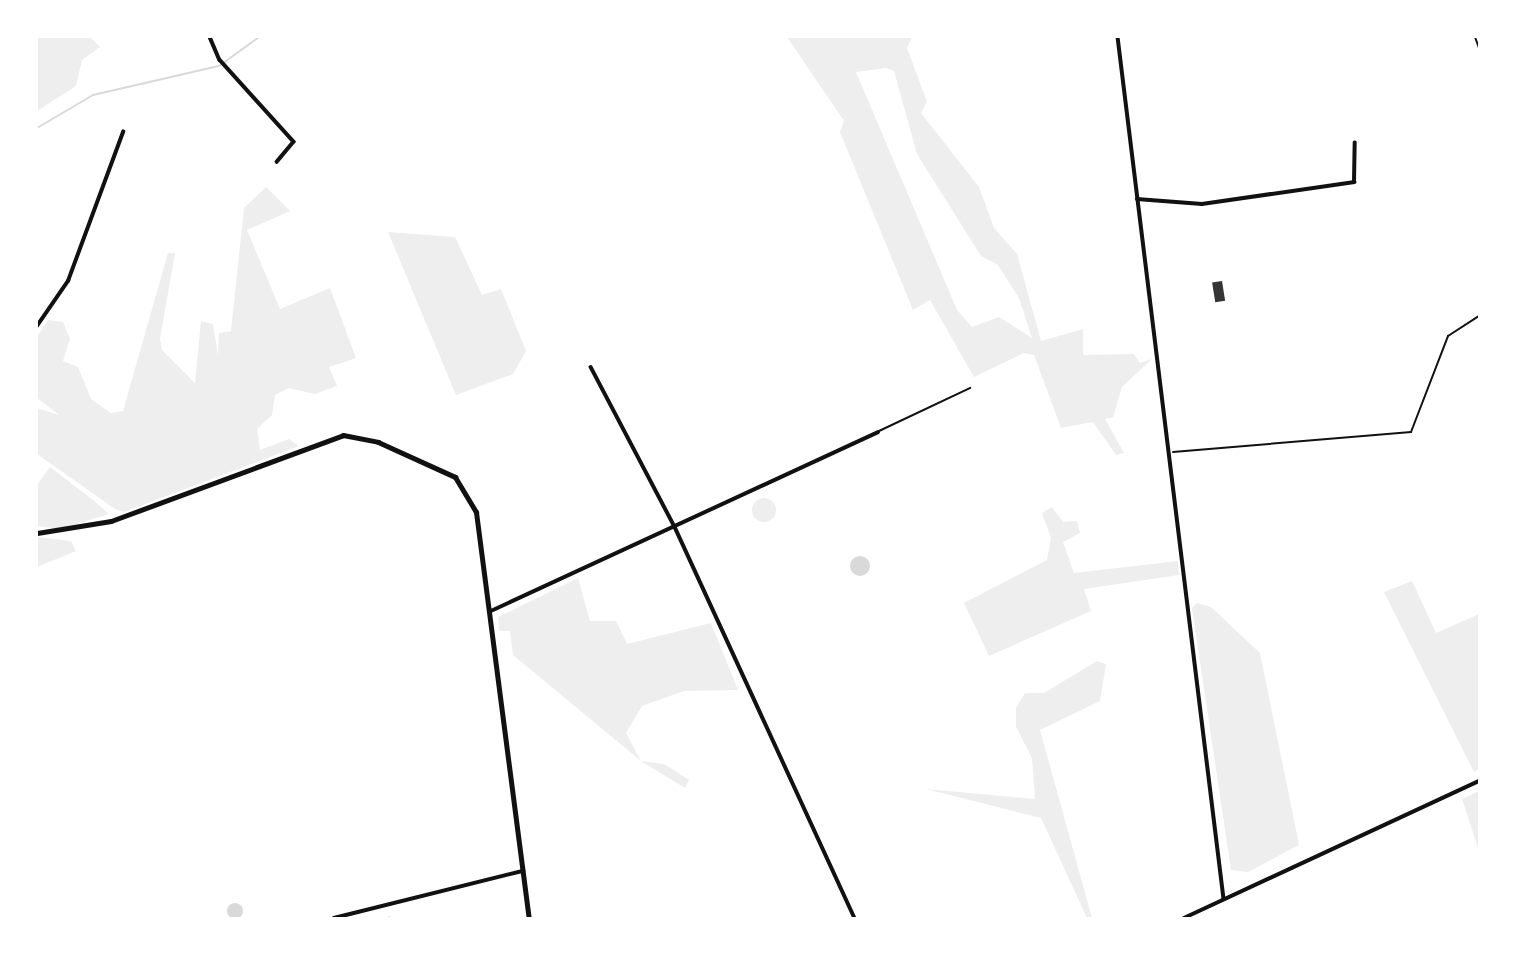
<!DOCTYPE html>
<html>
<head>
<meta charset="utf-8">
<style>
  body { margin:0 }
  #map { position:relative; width:1516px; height:955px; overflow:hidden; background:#fff; font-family:"Nunito Sans",sans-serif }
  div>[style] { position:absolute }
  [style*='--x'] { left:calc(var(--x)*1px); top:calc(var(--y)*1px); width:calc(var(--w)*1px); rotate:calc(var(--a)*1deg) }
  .green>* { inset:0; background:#eee }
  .round { border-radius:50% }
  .water>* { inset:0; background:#d9d9d9 }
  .stream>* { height:2px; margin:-1px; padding:0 1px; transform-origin:1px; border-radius:1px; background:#d9d9d9 }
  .building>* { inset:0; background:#353535; transform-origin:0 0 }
  .path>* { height:2px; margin:-1px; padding:0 1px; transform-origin:1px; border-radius:1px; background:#111 }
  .service>* { height:2px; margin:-1px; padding:0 1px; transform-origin:1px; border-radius:1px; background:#111 }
  .minor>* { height:3.5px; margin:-1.75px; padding:0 1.75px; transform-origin:1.75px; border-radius:1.75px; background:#111 }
  .secondary>* { height:5px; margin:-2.5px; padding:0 2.5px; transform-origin:2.5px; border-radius:2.5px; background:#111 }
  span { translate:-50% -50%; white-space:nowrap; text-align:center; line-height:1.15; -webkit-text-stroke:5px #fff; paint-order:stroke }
  .frame { position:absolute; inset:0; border:38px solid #fff; pointer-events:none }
</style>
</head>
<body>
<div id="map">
  <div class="green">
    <div style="clip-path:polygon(37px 37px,90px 37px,100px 47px,82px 60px,76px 86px,37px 111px)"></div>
    <div style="clip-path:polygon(evenodd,787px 37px,912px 37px,907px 48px,927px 102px,921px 113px,979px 187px,994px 228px,1017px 254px,1041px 341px,1083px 329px,1083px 355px,1134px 354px,1140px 363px,1152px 359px,1122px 387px,1113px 417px,1105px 419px,1124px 453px,1116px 455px,1093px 422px,1061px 428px,1034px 355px,1024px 353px,974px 377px,930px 300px,913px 310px,840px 132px,844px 121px,787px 37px,886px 68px,894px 71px,917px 154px,981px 256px,998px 265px,1019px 298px,1032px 338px,999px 317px,972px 327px,957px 310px,856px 72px,886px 68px)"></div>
    <div style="clip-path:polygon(266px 187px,290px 211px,247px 230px,280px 309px,330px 288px,356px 358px,329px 367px,337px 386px,315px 394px,289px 388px,275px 395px,272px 415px,257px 429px,260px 450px,289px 439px,299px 446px,124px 512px,115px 509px,37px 454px,37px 408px,59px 415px,37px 398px,37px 337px,48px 320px,63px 322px,70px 339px,63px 361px,78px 367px,91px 399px,111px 413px,123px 411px,168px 253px,175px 253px,160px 339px,162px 350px,195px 383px,201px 321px,213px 324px,218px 356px,219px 333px,231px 331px,244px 208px)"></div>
    <div style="clip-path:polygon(388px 232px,455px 237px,482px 295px,501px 289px,526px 351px,513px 374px,456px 395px)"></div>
    <div style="clip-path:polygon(50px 467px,93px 500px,109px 514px,60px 529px,37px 526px,37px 485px)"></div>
    <div class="round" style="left:752px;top:498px;width:24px;height:24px"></div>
    <div style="clip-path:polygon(1052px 507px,1063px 522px,1077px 521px,1080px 533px,1063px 542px,1074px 573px,1178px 561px,1179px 575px,1084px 589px,1091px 611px,989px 656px,964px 603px,1047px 560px,1051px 538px,1042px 513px)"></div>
    <div style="clip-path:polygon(37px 537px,71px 541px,76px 551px,37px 567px)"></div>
    <div style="clip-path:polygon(578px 578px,590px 621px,616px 621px,627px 644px,711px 623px,738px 690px,684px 691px,642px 706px,626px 733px,641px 761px,664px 764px,689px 780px,685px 788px,641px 761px,513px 655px,510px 631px,499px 631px,498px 617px)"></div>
    <div style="clip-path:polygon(1412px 581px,1436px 633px,1479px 614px,1479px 769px,1474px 772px,1384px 592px)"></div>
    <div style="clip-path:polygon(1197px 603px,1211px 607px,1260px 653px,1299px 845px,1248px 872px,1231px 870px,1192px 608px)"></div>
    <div style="clip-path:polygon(1097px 661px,1106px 664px,1100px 701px,1040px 730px,1092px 918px,1087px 918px,1041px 818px,926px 789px,1035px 799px,1032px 758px,1016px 727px,1016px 708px,1025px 693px,1044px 693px)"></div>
    <div style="clip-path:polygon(1479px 791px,1479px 851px,1462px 799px)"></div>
  </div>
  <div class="water">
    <div class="round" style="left:850px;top:556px;width:20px;height:20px"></div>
    <div class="round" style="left:227px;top:903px;width:16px;height:16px"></div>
  </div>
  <div class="stream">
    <div style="--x:37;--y:128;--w:65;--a:-30.5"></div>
    <div style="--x:93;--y:95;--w:129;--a:-13"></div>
    <div style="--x:219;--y:66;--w:49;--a:-35.9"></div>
    <div style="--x:389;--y:917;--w:1;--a:45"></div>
  </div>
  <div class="building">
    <div style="left:1222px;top:281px;width:20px;height:10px;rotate:81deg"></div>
  </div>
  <div class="path">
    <div style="--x:1475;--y:37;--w:12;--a:70"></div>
    <div style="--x:1173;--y:452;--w:239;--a:-4.8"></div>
    <div style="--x:1411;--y:432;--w:103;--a:-68.9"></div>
    <div style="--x:1448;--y:336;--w:37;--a:-33"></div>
  </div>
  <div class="service">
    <div style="--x:879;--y:431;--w:101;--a:-25.3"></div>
  </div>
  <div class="minor">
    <div style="--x:210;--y:37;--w:25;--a:67"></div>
    <div style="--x:220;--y:60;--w:110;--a:47.9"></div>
    <div style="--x:294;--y:142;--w:26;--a:130"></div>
    <div style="--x:1118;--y:37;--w:868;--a:82.99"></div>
    <div style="--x:1137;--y:199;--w:65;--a:4.4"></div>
    <div style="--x:1202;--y:204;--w:154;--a:-8.2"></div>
    <div style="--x:1354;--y:182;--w:39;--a:-89"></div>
    <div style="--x:37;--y:326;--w:55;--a:-55.4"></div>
    <div style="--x:68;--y:281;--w:159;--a:-69.7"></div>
    <div style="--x:591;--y:367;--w:181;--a:62.3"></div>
    <div style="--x:675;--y:527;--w:430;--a:65.3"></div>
    <div style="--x:491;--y:611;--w:426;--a:-24.8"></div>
    <div style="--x:334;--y:918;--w:195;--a:-14"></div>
    <div style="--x:1184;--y:918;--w:325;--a:-24.9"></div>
  </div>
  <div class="secondary">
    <div style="--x:37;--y:533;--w:75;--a:-9.2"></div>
    <div style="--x:111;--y:521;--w:247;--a:-20.3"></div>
    <div style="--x:343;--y:435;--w:36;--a:11"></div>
    <div style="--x:378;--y:442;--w:85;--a:24.4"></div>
    <div style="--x:455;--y:477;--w:41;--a:59"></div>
    <div style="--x:476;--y:512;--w:409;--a:82.6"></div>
  </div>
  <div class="frame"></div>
</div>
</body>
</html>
